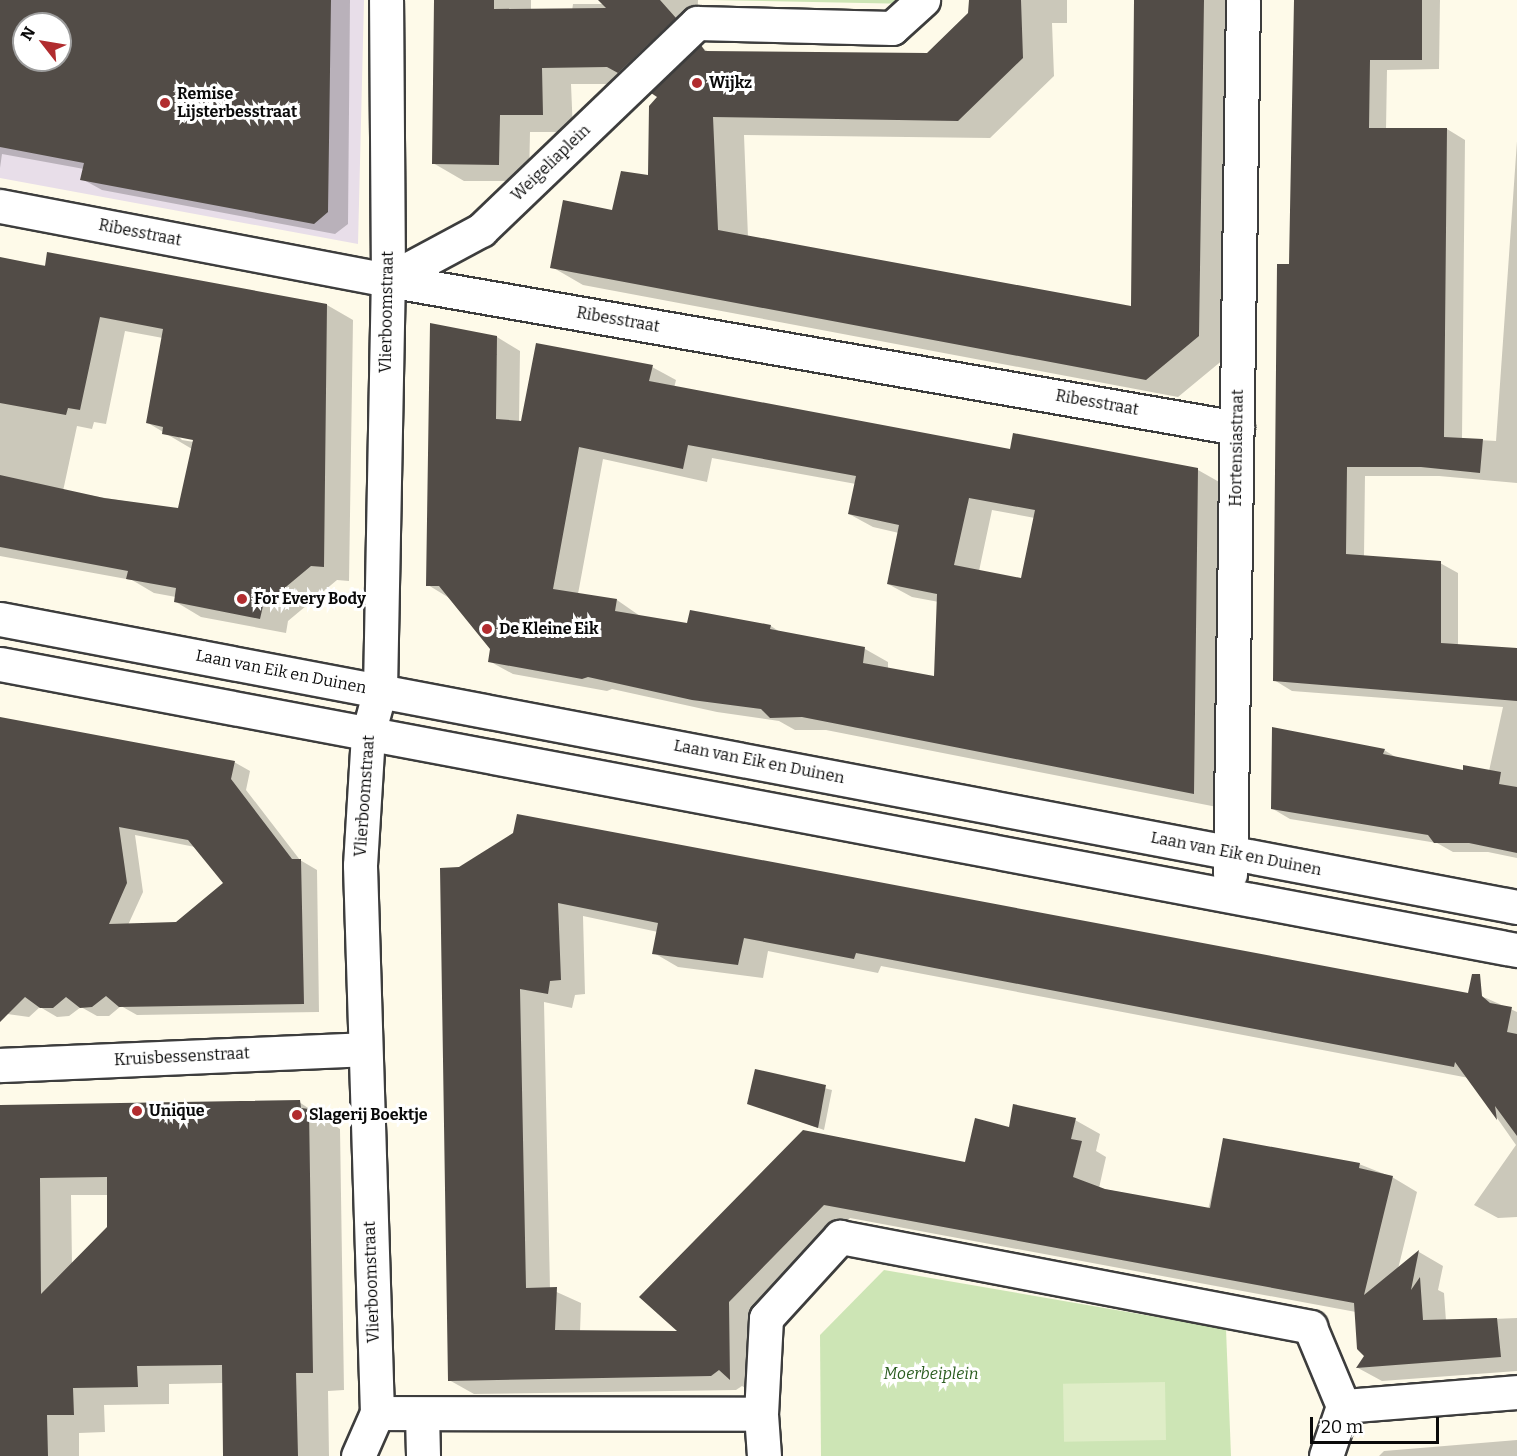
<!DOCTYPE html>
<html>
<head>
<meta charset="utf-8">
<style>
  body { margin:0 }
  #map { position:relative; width:1517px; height:1456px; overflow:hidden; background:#fefae9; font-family:Bitter,serif }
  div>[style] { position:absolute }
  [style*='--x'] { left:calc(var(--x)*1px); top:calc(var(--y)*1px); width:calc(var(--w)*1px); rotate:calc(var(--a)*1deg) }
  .industrial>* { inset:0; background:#e8dee9 }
  .green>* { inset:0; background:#cde5b5 }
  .pitch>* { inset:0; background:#dfedc7; transform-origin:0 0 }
  .shadow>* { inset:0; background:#0003 }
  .building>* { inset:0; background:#524c47 }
  .roads { filter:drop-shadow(2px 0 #3d3d3d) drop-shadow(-2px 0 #3d3d3d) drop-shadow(0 2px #3d3d3d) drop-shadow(0 -2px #3d3d3d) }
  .minor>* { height:33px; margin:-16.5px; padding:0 16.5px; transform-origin:16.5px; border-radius:16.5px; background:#fff }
  .dots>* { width:16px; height:16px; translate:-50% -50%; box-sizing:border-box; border:3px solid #fff; border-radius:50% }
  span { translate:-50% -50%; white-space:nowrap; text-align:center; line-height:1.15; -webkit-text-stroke:6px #fff; paint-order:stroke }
  .poi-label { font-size:16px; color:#0a0a0a; font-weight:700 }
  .left { translate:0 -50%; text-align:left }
  .street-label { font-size:16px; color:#0a0a0a }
  .park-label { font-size:16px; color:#2b5d20; font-style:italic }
  .north { position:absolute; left:12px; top:12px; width:60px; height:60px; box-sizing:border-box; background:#fff; border:2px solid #9d9d9d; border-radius:50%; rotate:301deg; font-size:16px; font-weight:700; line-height:24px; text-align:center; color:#0a0a0a }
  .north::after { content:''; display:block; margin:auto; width:21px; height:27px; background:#b12c2f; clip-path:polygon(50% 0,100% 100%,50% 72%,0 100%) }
  .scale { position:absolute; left:1310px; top:1417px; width:129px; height:27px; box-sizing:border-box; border:3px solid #0a0a0a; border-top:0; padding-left:8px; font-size:18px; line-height:21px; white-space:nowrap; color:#0a0a0a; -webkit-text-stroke:4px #fff; paint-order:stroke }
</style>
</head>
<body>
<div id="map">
  <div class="industrial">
    <div style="clip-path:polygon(evenodd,0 0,364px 0,358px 244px,0 178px,0 0,24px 24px,60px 24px,60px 60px,24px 60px,24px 24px)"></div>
  </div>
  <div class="green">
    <div style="clip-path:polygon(710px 0,915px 0,914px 4px)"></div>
    <div style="clip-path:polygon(884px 1270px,1226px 1329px,1231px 1456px,821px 1456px,820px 1335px)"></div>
  </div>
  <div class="pitch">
    <div style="left:1165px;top:1382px;width:58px;height:102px;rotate:89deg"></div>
  </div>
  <div class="shadow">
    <div style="clip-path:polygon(evenodd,0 0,350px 0,348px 224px,335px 234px,102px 190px,82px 179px,84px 169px,2px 154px,0 168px,0 0,24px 24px,60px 24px,60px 60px,24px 60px,24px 24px)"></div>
    <div style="clip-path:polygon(435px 0,531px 0,531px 12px,572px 11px,573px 4px,602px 4px,602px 0,698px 0,697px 27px,639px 84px,571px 84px,573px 132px,530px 132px,529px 181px,464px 181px,433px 163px)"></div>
    <div style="clip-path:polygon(970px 0,1067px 0,1067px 23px,1052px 23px,1054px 76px,990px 138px,744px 135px,748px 237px,1132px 308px,1136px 0,1235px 0,1230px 354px,1178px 397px,583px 285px,552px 267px,649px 177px,701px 47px,709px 52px,927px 54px,970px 13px)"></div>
    <div style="clip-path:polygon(1295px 0,1440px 0,1439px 69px,1387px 70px,1386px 130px,1447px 129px,1465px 140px,1462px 439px,1496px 441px,1517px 141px,1517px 483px,1439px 476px,1365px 476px,1364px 557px,1440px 563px,1458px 573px,1458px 646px,1517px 649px,1517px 858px,1488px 852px,1453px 852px,1437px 843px,1290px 819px,1273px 809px,1384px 750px,1399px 759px,1464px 772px,1489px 771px,1503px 707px,1292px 691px,1274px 680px,1290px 266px)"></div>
    <div style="clip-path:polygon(evenodd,0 259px,327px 305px,353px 320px,349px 581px,337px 580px,288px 621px,286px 633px,201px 617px,176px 602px,176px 597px,154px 593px,132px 580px,0 556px,0 259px,125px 331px,163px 338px,148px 423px,192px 449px,179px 510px,63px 491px,77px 426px,92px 429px,94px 422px,106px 424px,125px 331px,0 259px,178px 436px,200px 440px,200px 443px,182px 440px,178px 436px)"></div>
    <div style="clip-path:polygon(evenodd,497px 337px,520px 351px,519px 422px,652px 367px,676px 380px,674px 388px,1011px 451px,1198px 470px,1221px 483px,1217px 807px,826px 730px,795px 730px,779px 721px,717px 712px,612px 689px,607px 691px,513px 674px,489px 661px,492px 648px,451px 599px,428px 585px,497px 337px,712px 458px,856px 484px,849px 514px,873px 527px,899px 533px,888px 584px,912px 597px,939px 602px,935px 678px,888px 669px,888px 662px,865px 649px,780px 632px,771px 626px,688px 625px,640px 616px,617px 600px,578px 594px,603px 459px,707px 482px,712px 458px,497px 337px,992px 510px,1035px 518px,1022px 580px,979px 571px,992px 510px)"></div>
    <div style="clip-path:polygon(evenodd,0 718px,234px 762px,250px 771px,246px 790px,300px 860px,317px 870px,319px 1012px,137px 1015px,121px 1006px,109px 1016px,97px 1016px,81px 1007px,69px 1016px,57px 1017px,40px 1007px,29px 1017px,0 1013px,0 718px,135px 835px,195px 847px,225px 883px,177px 923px,128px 925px,143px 892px,135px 835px)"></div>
    <div style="clip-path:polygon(518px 816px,1486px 998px,1517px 1012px,1517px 1217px,1498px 1218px,1474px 1205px,1516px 1145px,1469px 1078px,881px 966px,878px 973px,768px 951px,763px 978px,678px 967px,654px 953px,658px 932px,583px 916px,585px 994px,575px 995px,572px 1008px,544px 1002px,550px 1289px,581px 1303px,580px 1332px,681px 1333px,803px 1132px,966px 1164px,1010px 1128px,1075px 1120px,1100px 1134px,1096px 1151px,1106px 1157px,1099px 1188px,1208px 1210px,1224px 1140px,1359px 1164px,1392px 1177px,1417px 1192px,1398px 1269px,1419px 1252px,1443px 1266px,1438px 1290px,1444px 1293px,1446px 1321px,1517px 1318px,1517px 1371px,1382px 1381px,1358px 1368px,1366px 1356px,1356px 1312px,850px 1218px,754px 1316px,754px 1393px,742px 1386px,736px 1390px,474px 1394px,449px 1380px,459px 869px,514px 834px)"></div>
    <div style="clip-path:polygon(756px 1071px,832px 1090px,824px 1130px,749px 1103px)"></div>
    <div style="clip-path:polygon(evenodd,299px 1102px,340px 1129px,344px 1390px,328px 1391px,329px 1456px,225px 1456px,223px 1383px,169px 1384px,169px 1404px,104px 1405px,105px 1432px,79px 1433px,79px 1456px,0 1456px,0 1106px,299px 1102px,71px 1195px,109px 1195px,109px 1228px,72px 1265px,71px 1195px)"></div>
    <div style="clip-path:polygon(1517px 1440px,1517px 1456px,1379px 1456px,1384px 1451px)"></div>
  </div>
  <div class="building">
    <div style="clip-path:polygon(evenodd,0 0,331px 0,328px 212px,314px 224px,80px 180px,84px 163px,0 147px,0 0,24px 24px,60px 24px,60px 60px,24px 60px,24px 24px)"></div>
    <div style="clip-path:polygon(434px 0,494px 0,494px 9px,606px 8px,598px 0,660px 0,676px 18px,618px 73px,607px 67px,542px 68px,543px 115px,500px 115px,499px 165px,432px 164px)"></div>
    <div style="clip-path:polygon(969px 0,1021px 0,1023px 58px,958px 121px,713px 117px,718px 230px,1131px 306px,1134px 0,1204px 0,1199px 336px,1146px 380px,550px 268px,563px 200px,612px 210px,621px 171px,648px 175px,649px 106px,657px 97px,651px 93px,701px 45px,705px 51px,927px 53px,968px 13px)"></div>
    <div style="clip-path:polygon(1294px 0,1422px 0,1422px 60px,1370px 60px,1369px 128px,1447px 128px,1444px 437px,1483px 439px,1480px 473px,1421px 467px,1347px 467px,1346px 554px,1441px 561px,1441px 643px,1517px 648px,1517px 701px,1273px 681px,1277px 264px,1289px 264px)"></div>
    <div style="clip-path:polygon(47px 252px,327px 304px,324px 567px,311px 566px,263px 606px,260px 619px,174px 602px,176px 588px,126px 579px,128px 571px,0 547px,0 475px,104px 498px,178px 508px,193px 440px,162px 434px,163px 427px,146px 423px,163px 329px,100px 317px,80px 410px,68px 408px,66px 415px,0 403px,0 257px,45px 266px)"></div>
    <div style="clip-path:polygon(evenodd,430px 323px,497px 336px,496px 419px,521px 421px,536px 343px,653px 365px,649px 381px,1010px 449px,1013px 433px,1198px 468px,1194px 794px,802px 717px,770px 718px,761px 709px,692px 700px,588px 677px,582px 679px,488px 662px,490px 649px,439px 586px,426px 586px,430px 323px,688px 445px,856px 476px,848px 514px,899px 525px,887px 584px,937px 594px,934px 676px,863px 663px,865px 647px,770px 629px,771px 625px,690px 610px,687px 623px,615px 611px,617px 599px,553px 589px,579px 447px,683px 469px,688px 445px,430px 323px,969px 498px,1035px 510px,1021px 578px,954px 565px,969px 498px)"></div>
    <div style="clip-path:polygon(evenodd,0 717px,235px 761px,231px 779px,292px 859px,301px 859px,304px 1004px,119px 1007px,106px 996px,92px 1007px,80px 1008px,66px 997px,53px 1008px,40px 1008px,25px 997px,0 1022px,0 717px,119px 827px,188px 840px,223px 883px,176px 922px,109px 924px,127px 883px,119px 827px)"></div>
    <div style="clip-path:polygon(1272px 727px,1385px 749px,1383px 754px,1463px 770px,1463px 765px,1501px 772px,1499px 784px,1517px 787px,1517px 853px,1469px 843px,1434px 843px,1428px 835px,1271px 809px)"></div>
    <div style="clip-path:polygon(517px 814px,1468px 993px,1472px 974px,1480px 974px,1482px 996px,1490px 1003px,1512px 1007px,1507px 1032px,1517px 1034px,1517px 1136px,1495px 1106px,1497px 1120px,1455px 1062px,1454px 1067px,856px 953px,854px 959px,744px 938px,738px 965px,652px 954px,658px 923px,558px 903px,561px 980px,550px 981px,548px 994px,520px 989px,526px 1288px,557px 1287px,555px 1330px,677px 1331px,639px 1297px,803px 1130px,965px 1162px,975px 1118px,1009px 1127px,1013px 1104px,1076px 1118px,1071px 1139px,1082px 1141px,1073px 1177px,1105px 1189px,1210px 1208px,1223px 1138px,1360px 1163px,1359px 1168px,1393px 1176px,1364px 1295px,1419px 1250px,1411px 1290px,1420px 1277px,1423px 1320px,1497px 1318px,1501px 1357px,1356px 1368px,1364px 1356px,1357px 1349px,1354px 1303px,824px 1205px,729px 1302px,730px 1380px,719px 1370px,711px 1376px,448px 1381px,440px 868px,459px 867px,513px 833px)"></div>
    <div style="clip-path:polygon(755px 1069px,826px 1085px,818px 1128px,747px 1104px)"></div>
    <div style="clip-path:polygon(evenodd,300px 1100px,301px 1108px,309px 1109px,313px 1373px,296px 1373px,298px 1456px,223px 1456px,222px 1365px,137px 1366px,138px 1387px,73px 1388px,74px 1415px,47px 1415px,48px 1456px,0 1456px,0 1105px,300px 1100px,107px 1177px,107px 1227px,41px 1294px,40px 1178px,107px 1177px)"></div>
  </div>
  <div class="roads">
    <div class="minor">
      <div style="--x:0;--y:206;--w:395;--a:10.8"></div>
      <div style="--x:388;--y:280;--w:862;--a:9.89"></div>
      <div style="--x:388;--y:280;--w:106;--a:-28.3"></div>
      <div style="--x:481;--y:230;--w:299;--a:-43.8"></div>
      <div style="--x:697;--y:23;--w:195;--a:1.5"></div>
      <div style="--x:892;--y:28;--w:42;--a:-42.1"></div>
      <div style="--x:0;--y:619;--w:1544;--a:10.75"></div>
      <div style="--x:0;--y:664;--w:1544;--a:10.68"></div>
      <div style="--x:1230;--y:874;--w:874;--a:-89.15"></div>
      <div style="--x:0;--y:1065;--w:364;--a:-2.5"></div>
      <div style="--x:1343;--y:1406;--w:175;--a:-4.6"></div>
      <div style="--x:377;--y:1413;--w:384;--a:0.1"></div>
      <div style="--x:422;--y:1414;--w:42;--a:88.6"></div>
      <div style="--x:358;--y:1456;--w:47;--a:-66.2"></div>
      <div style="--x:377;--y:1413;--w:548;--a:-91.78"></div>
      <div style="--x:360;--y:865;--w:131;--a:-86.5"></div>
      <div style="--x:368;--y:734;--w:46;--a:-74.7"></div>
      <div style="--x:380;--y:690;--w:410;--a:-88.9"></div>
      <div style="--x:388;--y:280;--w:280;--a:-90.4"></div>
      <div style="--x:764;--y:1456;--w:42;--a:-94.1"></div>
      <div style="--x:761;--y:1414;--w:96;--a:-87"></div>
      <div style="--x:766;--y:1318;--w:110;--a:-47.6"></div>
      <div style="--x:840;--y:1237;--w:479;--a:10.8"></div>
      <div style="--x:1310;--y:1327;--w:86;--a:67.3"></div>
      <div style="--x:1343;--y:1406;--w:53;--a:108.8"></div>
    </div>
  </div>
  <div class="dots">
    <div style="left:697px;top:83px;background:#b12c2f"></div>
    <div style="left:165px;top:103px;background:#b12c2f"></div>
    <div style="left:242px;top:599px;background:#b12c2f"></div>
    <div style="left:487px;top:629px;background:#b12c2f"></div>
    <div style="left:137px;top:1111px;background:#b12c2f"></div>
    <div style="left:297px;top:1115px;background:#b12c2f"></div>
  </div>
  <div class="poi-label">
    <span class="left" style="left:709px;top:83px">Wijkz</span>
    <span class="left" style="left:177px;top:103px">Remise<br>Lijsterbesstraat</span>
    <span class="left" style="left:254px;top:599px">For Every Body</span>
    <span class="left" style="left:499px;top:629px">De Kleine Eik</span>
    <span class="left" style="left:149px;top:1111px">Unique</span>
    <span class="left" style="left:309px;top:1115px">Slagerij Boektje</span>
  </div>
  <div class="street-label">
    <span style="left:551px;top:163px;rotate:-44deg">Weigeliaplein</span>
    <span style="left:140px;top:233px;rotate:11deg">Ribesstraat</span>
    <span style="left:387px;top:312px;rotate:-89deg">Vlierboomstraat</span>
    <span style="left:618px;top:320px;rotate:10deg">Ribesstraat</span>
    <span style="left:1097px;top:403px;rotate:10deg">Ribesstraat</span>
    <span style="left:1237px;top:448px;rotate:-89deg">Hortensiastraat</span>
    <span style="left:281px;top:672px;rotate:11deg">Laan van Eik en Duinen</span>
    <span style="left:759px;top:762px;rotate:11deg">Laan van Eik en Duinen</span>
    <span style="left:365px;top:796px;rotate:-86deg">Vlierboomstraat</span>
    <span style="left:1236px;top:854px;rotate:11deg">Laan van Eik en Duinen</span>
    <span style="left:182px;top:1057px;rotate:-3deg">Kruisbessenstraat</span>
    <span style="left:372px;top:1282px;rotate:-92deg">Vlierboomstraat</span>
  </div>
  <div class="park-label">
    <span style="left:931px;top:1374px">Moerbeiplein</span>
  </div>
  <div class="north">N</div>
  <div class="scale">20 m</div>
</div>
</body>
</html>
